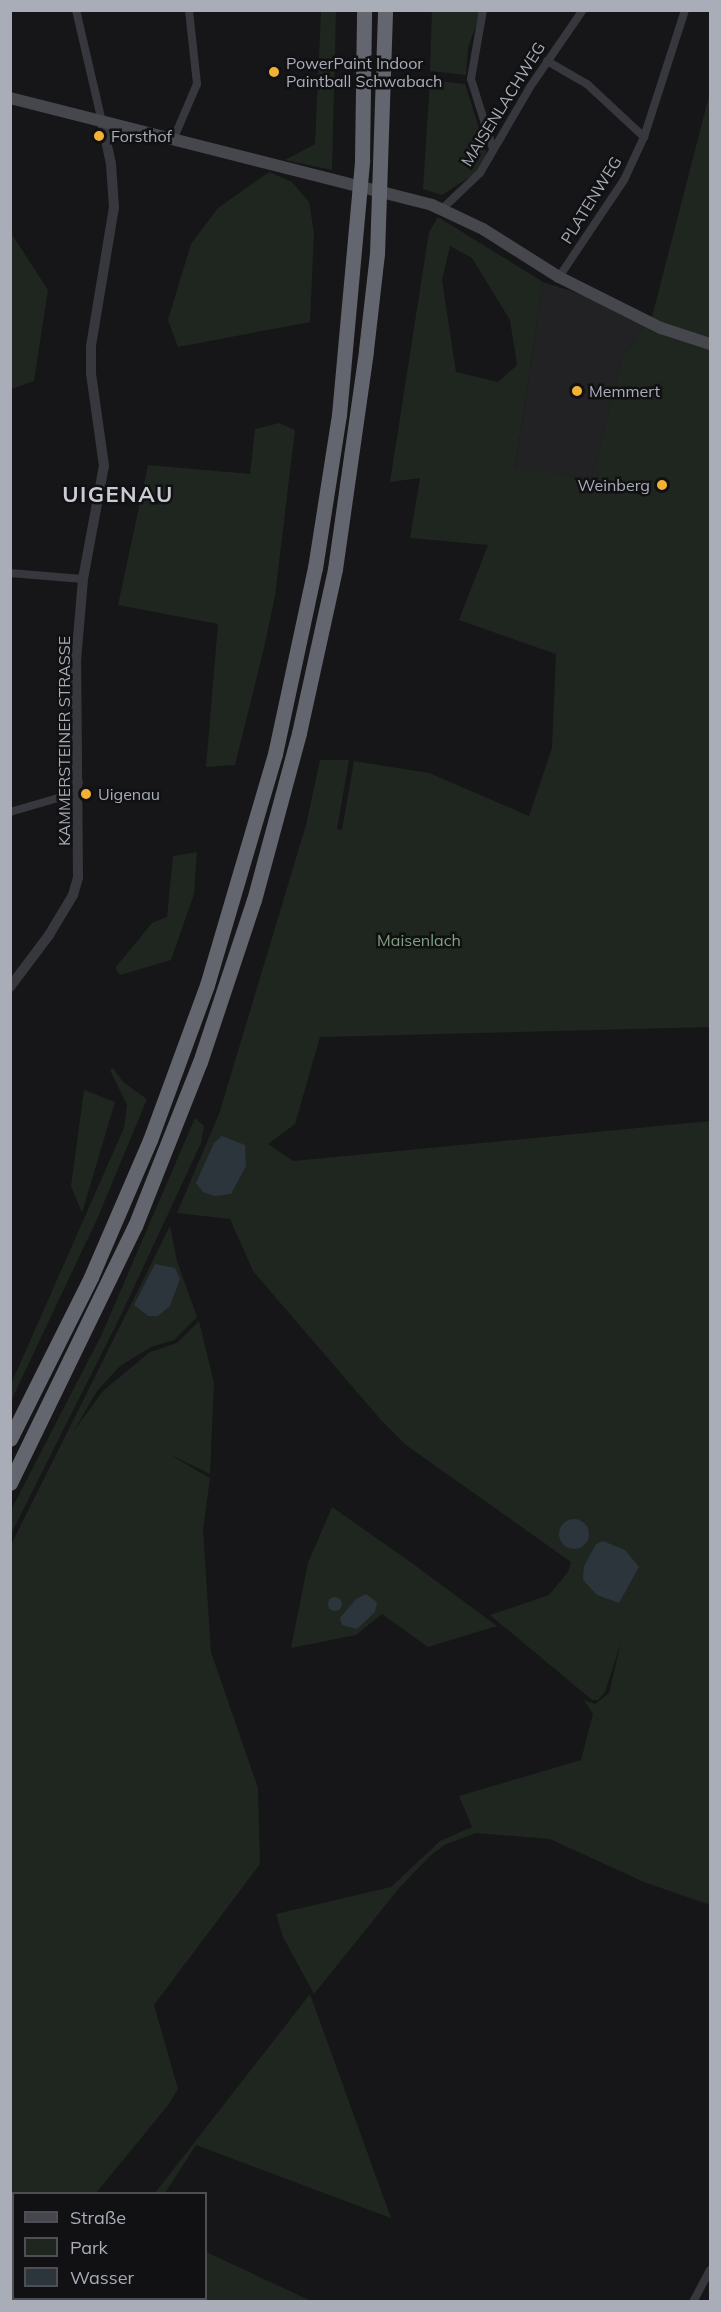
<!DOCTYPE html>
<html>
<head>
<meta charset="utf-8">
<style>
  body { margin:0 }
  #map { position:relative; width:721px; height:2312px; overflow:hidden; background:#161618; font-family:Mulish,sans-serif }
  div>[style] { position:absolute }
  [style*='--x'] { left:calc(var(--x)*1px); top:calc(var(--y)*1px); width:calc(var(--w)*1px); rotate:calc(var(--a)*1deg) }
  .built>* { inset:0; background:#222225 }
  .green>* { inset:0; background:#1e261f }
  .water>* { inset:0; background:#2c353c }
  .round { border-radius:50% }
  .minor>* { height:8px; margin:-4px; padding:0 4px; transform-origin:4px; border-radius:4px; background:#37383d }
  .tertiary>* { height:10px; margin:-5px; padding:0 5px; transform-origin:5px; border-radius:5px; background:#37383d }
  .secondary>* { height:12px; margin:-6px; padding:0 6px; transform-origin:6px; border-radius:6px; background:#45474d }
  .motorway>* { height:15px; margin:-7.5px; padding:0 7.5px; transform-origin:7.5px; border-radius:7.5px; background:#63666e }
  .dots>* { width:16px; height:16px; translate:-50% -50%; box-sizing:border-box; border:3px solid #111113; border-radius:50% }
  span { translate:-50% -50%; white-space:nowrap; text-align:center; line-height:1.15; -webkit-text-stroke:5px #111113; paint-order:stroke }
  .poi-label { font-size:16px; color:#a8adb8 }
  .left { translate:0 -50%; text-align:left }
  .right { translate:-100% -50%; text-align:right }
  .street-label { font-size:16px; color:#a8adb8 }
  .park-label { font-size:16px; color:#7fa381 }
  .district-label { font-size:22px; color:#c9ccd4; font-weight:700; letter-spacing:1.5px }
  .frame { position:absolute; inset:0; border:12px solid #a8adb8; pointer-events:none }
  .legend { position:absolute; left:12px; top:2192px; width:195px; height:108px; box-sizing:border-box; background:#111113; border:2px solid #4d4f55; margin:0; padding:8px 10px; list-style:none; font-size:18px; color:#a8adb8 }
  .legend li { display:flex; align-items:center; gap:12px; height:30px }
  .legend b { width:30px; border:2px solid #4d4f55 }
</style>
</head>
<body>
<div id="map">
  <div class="built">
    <div style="clip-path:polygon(543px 282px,652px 317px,622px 356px,592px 481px,515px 469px)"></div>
  </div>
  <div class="green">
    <div style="clip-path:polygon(321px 11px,336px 11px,332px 170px,285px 160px,315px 144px)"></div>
    <div style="clip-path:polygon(432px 11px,481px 11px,468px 48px,466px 75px,430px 71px)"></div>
    <div style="clip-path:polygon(430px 80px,465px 84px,487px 154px,476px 173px,442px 195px,423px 189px)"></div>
    <div style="clip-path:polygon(evenodd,710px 92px,710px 1027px,320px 1037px,295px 1124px,268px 1144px,293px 1161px,710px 1121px,710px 1905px,644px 1882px,550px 1839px,476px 1833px,446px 1844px,431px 1855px,400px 1887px,314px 1994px,283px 1937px,276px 1914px,391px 1887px,440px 1841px,472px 1827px,459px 1796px,581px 1760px,593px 1714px,584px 1700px,595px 1704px,609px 1693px,621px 1642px,605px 1692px,598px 1700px,592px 1700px,490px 1615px,549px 1595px,568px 1572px,571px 1562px,406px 1445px,381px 1420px,253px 1271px,230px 1219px,177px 1213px,219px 1114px,306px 825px,320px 760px,349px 760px,337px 829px,342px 830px,354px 761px,429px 773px,529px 816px,552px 748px,556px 654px,459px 620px,488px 545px,410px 538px,420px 478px,390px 482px,429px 232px,438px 217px,543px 282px,515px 468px,592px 480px,622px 356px,652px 317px,710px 92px,450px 246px,472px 258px,510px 320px,517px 365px,498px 382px,456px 372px,442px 280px,450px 246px)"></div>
    <div style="clip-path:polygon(269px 172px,292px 182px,309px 202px,314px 233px,310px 322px,178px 347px,168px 320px,191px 244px,218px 208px)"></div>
    <div style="clip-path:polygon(11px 233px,48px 290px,34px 381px,11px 389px)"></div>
    <div style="clip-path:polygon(279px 423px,295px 430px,275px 596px,264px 648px,235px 765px,206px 767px,218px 624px,118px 605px,148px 465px,250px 474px,255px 429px)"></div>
    <div style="clip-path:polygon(197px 852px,194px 894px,171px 960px,120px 975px,115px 968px,152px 923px,167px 917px,173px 856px)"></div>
    <div style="clip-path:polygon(113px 1068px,123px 1082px,147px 1099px,98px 1217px,11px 1401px,11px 1384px,124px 1128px,127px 1105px,110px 1070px)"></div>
    <div style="clip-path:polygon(84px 1090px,115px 1102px,82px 1213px,71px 1186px)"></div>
    <div style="clip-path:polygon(195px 1118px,204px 1126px,201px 1143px,121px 1315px,11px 1534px,11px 1510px,102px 1334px)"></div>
    <div style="clip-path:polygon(170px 1226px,177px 1261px,197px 1317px,174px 1340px,151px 1347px,120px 1366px,97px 1391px,73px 1432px,103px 1391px,150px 1352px,177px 1343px,199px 1321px,214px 1383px,210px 1474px,169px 1454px,210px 1478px,203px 1530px,211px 1652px,258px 1788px,260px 1864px,154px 2005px,178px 2089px,169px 2104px,96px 2193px,14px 2194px,14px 2298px,206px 2298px,206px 2252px,311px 2301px,11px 2301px,10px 1547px)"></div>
    <div style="clip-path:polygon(332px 1507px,409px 1561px,497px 1626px,428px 1647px,382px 1614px,356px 1635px,291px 1648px,308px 1563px)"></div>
    <div style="clip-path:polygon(310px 1994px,391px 2218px,196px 2145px,165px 2193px,155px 2193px)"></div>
  </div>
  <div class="water">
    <div style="clip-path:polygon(222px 1136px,245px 1145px,246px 1166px,231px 1194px,215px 1196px,203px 1192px,196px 1183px,214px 1143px)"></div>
    <div style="clip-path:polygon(155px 1264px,175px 1268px,180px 1279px,170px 1306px,158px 1316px,148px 1316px,134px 1305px)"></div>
    <div class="round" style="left:559px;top:1519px;width:30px;height:30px"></div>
    <div style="clip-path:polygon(603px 1541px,625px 1550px,639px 1567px,619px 1603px,597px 1595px,583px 1580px,584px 1566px,596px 1544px)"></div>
    <div style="clip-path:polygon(366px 1594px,377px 1602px,375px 1612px,357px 1629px,342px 1625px,340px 1618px,356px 1599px)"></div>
    <div class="round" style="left:328px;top:1597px;width:14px;height:14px"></div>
  </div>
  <div class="minor">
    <div style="--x:76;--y:10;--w:115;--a:76.9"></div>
    <div style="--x:483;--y:10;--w:70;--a:99.9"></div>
    <div style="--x:471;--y:79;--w:73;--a:72.6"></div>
    <div style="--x:547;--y:61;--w:46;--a:29.9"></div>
    <div style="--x:587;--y:84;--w:78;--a:42.9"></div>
    <div style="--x:644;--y:137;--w:133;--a:-72.1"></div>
    <div style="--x:173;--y:140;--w:61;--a:-66.8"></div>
    <div style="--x:197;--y:84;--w:74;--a:-96.2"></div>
    <div style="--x:442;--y:209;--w:52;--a:-43.5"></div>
    <div style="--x:480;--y:173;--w:99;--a:-59.8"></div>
    <div style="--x:530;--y:87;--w:93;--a:-55.5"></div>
    <div style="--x:559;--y:277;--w:117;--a:-56.2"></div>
    <div style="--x:624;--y:180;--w:47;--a:-65.1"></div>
    <div style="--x:10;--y:573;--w:73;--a:4.7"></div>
    <div style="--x:10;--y:812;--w:50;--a:-16.3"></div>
    <div style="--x:58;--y:798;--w:26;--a:-37"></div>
    <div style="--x:693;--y:2302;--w:36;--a:-62"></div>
  </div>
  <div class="tertiary">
    <div style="--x:10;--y:987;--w:65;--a:-53.1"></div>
    <div style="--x:49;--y:935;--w:47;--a:-59"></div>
    <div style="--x:73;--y:895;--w:19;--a:-74"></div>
    <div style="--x:78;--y:877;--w:216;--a:-90.5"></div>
    <div style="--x:76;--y:661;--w:82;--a:-85.1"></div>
    <div style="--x:83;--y:579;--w:115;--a:-79.5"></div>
    <div style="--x:104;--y:466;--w:93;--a:-98"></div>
    <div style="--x:91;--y:374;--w:28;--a:-90"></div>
    <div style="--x:91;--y:346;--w:141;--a:-80.6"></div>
    <div style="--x:114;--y:207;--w:43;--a:-94"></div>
    <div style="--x:111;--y:164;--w:43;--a:-102.1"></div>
  </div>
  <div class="secondary">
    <div style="--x:10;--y:98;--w:435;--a:14.2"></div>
    <div style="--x:432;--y:205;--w:56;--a:25.2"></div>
    <div style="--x:483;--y:229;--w:90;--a:32.3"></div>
    <div style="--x:559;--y:277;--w:114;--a:26.6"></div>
    <div style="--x:661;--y:328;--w:52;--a:18.1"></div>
  </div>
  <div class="motorway">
    <div style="--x:10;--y:1439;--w:181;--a:-63.4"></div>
    <div style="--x:91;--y:1277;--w:149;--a:-66.7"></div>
    <div style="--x:150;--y:1140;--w:165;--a:-69.8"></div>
    <div style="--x:207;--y:985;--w:241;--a:-73.6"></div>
    <div style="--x:275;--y:754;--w:190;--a:-77.9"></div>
    <div style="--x:315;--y:568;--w:155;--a:-81.1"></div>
    <div style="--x:339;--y:415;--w:256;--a:-84.8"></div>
    <div style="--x:362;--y:160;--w:150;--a:-89.2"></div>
    <div style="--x:10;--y:1483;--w:286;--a:-64.1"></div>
    <div style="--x:135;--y:1226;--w:176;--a:-68.4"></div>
    <div style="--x:200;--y:1062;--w:171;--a:-71.6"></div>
    <div style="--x:254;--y:900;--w:173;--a:-74.9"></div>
    <div style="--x:299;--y:733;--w:168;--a:-77.6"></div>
    <div style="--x:335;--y:569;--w:221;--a:-81.9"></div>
    <div style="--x:366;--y:350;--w:97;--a:-83.5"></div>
    <div style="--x:377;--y:254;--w:244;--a:-88.1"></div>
  </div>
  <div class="dots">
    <div style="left:274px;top:72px;background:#f2b134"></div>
    <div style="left:99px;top:136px;background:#f2b134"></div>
    <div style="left:577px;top:391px;background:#f2b134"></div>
    <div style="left:662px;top:485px;background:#f2b134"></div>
    <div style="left:86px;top:794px;background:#f2b134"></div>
  </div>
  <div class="poi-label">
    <span class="left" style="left:286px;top:72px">PowerPaint Indoor<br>Paintball Schwabach</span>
    <span class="left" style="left:111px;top:136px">Forsthof</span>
    <span class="left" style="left:589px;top:391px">Memmert</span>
    <span class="right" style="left:650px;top:485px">Weinberg</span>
    <span class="left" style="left:98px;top:794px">Uigenau</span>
  </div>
  <div class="street-label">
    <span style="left:503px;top:104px;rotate:-58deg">MAISENLACHWEG</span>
    <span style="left:591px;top:200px;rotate:-58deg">PLATENWEG</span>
    <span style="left:64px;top:741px;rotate:-90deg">KAMMERSTEINER STRASSE</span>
  </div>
  <div class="park-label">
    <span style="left:419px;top:940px">Maisenlach</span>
  </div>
  <div class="district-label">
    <span style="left:118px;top:495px">UIGENAU</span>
  </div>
  <div class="frame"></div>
  <ul class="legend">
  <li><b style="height:8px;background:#45474d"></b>Straße</li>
  <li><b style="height:16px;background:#1e261f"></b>Park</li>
  <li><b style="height:16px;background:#2c353c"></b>Wasser</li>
  </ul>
</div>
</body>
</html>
